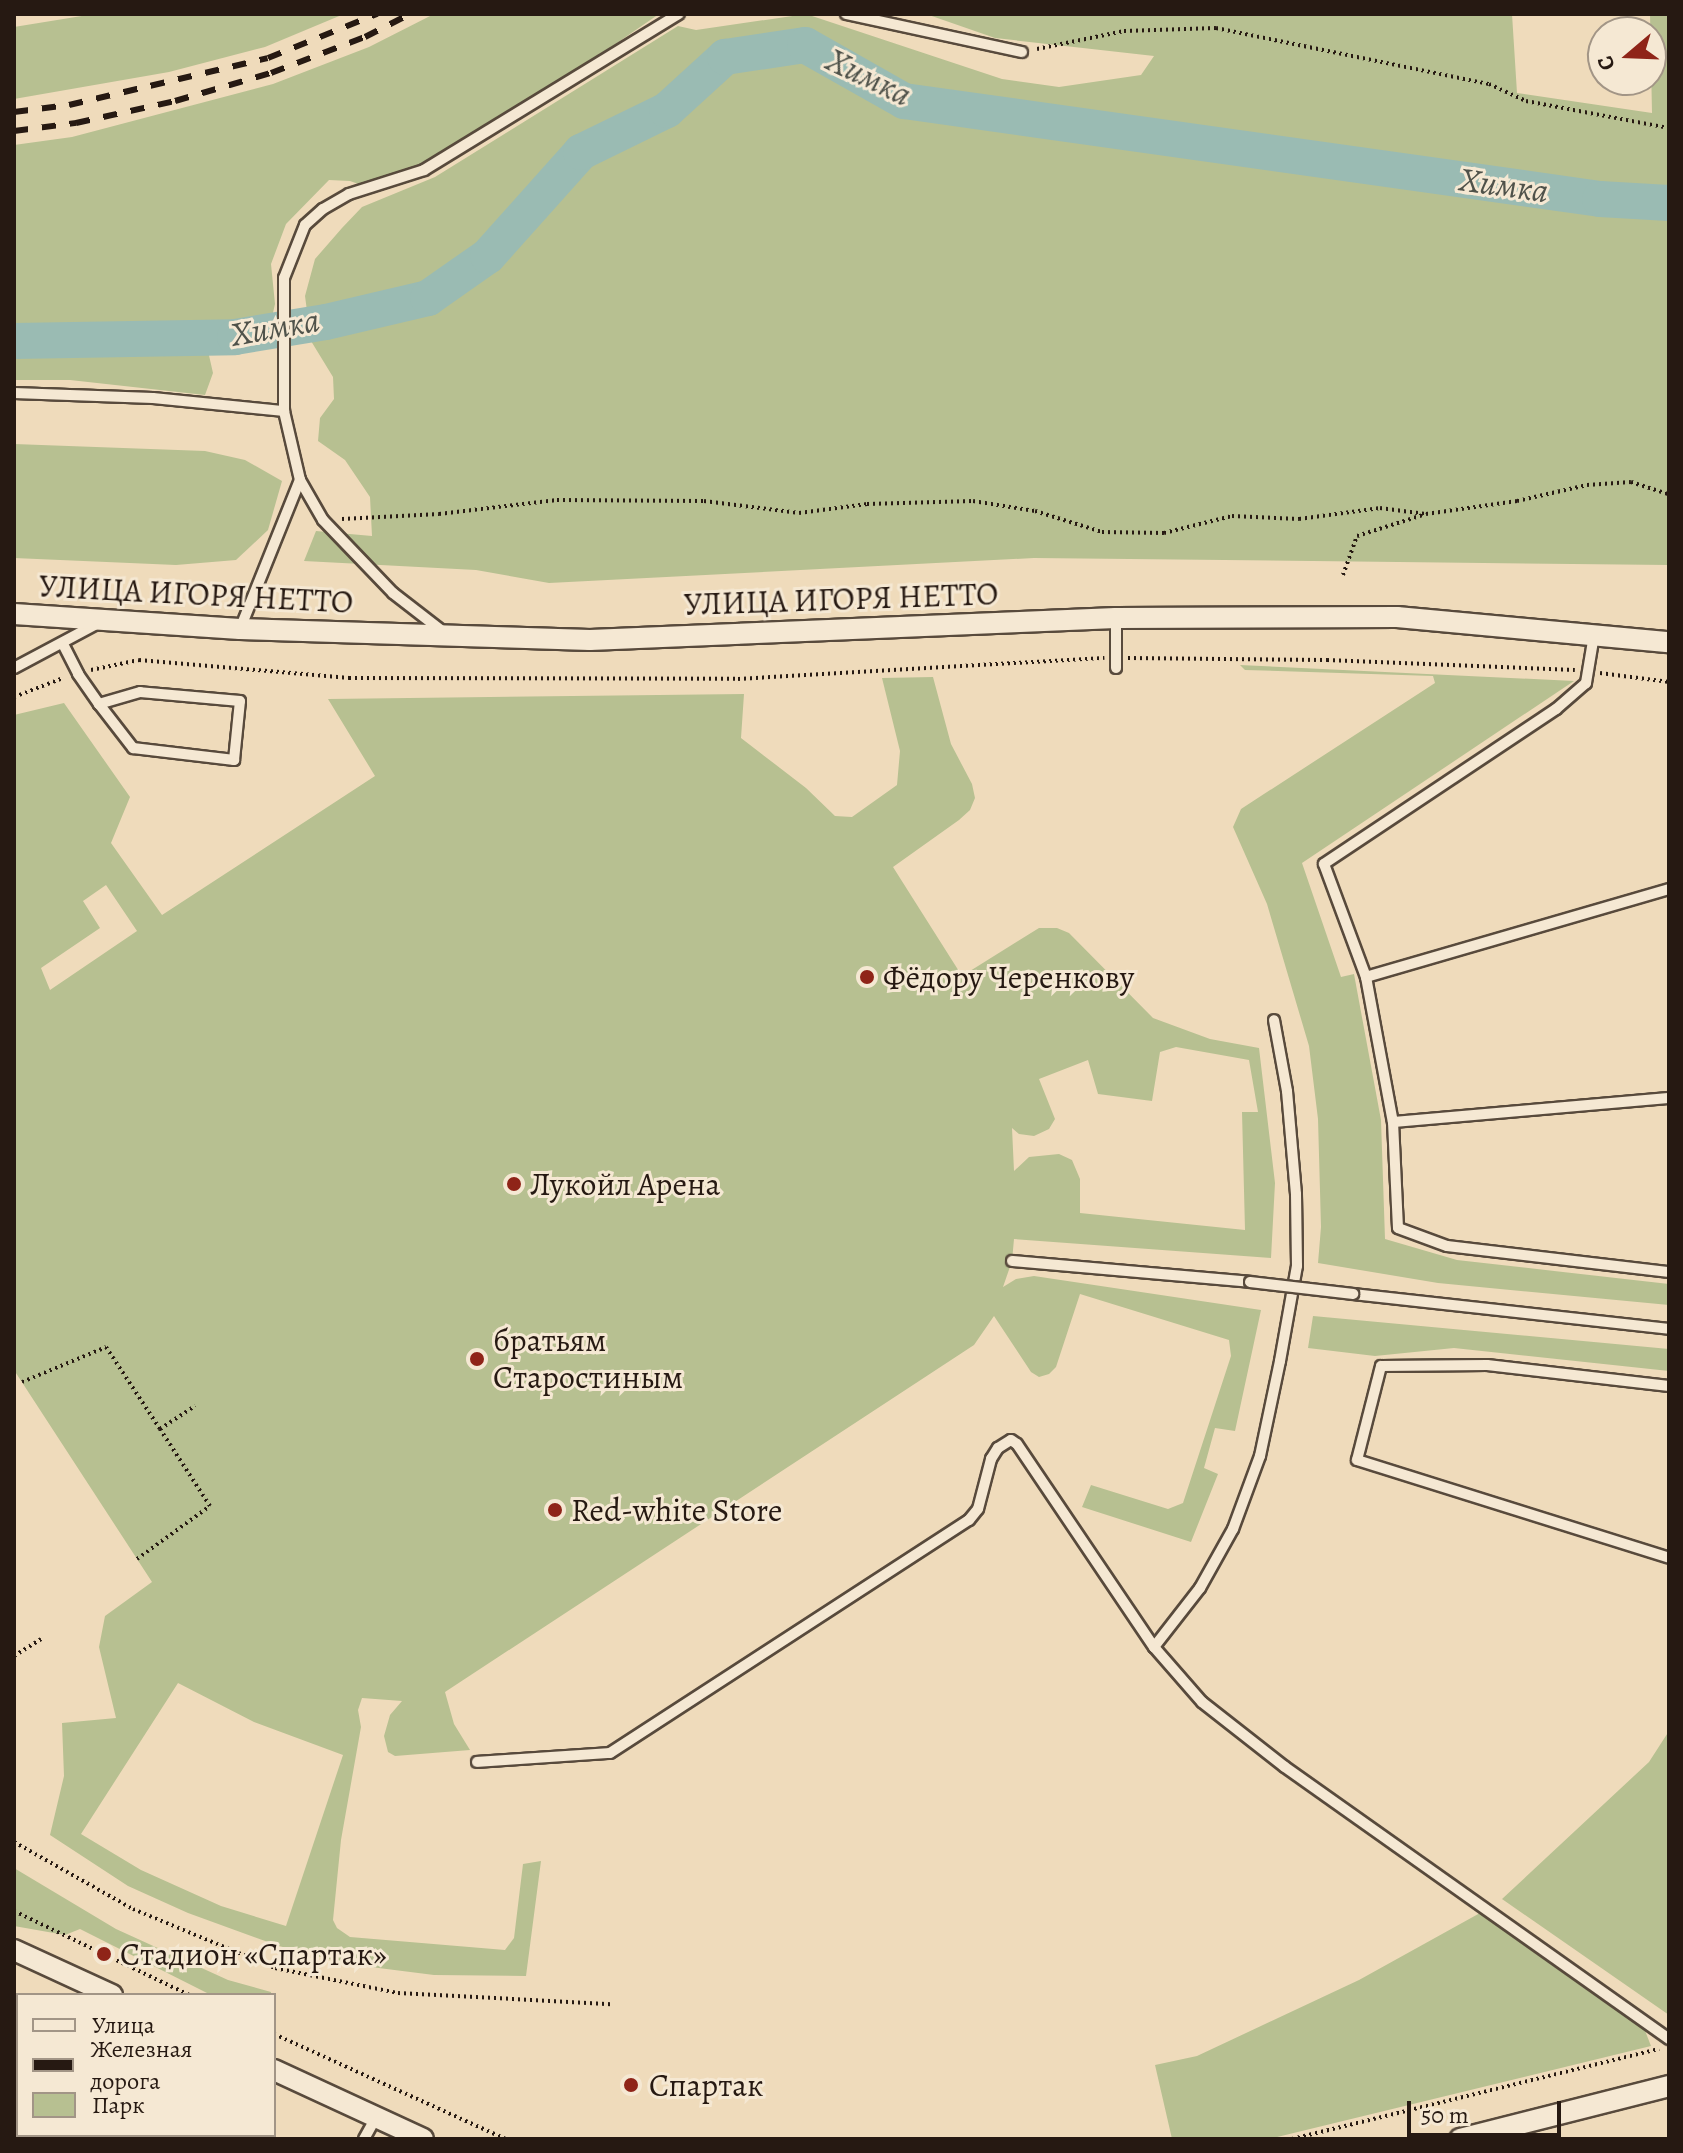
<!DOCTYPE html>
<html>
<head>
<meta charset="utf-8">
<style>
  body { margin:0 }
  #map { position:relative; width:1683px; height:2153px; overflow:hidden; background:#efdbbb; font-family:Alegreya,serif }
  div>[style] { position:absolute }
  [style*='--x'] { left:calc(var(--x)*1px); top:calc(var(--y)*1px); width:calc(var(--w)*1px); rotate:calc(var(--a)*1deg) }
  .green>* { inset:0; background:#b7c091 }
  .river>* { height:36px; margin:-18px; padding:0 18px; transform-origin:18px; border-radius:18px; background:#9abbb3 }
  .path>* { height:4px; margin-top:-2px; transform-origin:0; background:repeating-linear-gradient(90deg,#261912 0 2px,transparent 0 6px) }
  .roads { filter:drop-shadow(2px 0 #584a3c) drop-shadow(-2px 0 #584a3c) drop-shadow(0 2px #584a3c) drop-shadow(0 -2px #584a3c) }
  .lane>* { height:10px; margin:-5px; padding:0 5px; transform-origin:5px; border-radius:5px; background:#f5e8d3 }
  .street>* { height:20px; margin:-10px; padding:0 10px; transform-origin:10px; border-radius:10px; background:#f5e8d3 }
  .rail>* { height:6px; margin-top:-3px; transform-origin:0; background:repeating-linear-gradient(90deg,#261912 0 14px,transparent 0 28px) }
  .bridges { filter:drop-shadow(2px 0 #584a3c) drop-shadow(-2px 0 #584a3c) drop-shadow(0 2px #584a3c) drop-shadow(0 -2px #584a3c) }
  .lane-bridge>* { height:10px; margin:-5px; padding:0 5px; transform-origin:5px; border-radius:5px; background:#f5e8d3 }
  .dots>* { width:22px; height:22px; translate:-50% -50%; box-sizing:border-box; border:4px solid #f5e8d3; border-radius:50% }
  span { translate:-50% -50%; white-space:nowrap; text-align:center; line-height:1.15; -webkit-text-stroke:6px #f5e8d3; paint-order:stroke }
  .street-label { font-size:32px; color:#261912 }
  .poi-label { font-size:32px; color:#261912 }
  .left { translate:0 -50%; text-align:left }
  .water-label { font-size:34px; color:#4f524a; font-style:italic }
  .frame { position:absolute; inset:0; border:16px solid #261912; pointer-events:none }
  .legend { position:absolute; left:16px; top:1993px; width:260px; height:144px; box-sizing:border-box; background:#f5e8d3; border:2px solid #a29586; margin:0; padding:10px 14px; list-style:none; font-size:24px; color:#261912 }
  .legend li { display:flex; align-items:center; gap:16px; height:40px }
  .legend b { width:40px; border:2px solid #a29586 }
  .north { position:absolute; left:1587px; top:16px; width:80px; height:80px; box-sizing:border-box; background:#f5e8d3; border:2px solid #a29586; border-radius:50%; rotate:251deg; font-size:22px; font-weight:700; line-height:32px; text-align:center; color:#261912 }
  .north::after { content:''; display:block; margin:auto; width:28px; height:36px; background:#8f2418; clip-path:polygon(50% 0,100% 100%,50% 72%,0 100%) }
  .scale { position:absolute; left:1407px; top:2101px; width:154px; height:36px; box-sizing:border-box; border:4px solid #261912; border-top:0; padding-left:10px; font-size:24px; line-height:28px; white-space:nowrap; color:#261912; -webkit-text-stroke:6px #f5e8d3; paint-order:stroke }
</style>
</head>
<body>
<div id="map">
  <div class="green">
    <div style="clip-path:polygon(94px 14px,344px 14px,265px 47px,169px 72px,14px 99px,14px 27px)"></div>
    <div style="clip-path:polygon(434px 14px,659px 14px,492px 129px,426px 163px,367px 187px,350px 181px,329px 180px,286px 224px,271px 264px,275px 304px,270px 326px,257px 345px,247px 348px,214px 343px,208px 351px,213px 373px,205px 395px,70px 380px,14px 380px,14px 145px,72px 137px,273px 84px,369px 47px)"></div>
    <div style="clip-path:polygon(806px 14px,1002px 79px,1059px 87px,1141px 75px,1154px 56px,995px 38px,926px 14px,1512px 14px,1517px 93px,1652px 113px,1650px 14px,1669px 14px,1669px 565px,1034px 558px,549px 583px,476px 570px,304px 561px,316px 531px,372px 536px,370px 497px,345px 460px,318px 441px,320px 418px,334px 399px,333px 377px,311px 341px,305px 296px,315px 259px,342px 228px,362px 207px,435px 177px,678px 26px,696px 30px)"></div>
    <div style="clip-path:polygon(14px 444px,205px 451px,245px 460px,282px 481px,268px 530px,236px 560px,176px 565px,14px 558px)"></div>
    <div style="clip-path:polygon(1240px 665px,1574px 681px,1302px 863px,1341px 977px,1354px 974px,1381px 1120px,1385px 1239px,1457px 1260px,1669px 1284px,1669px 1305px,1438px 1283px,1318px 1263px,1321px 1227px,1318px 1119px,1309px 1046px,1267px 904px,1233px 827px,1241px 809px,1435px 683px,1433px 676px,1245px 670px)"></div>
    <div style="clip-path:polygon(evenodd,933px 677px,951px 744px,972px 784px,975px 798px,970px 810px,959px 820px,893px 867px,962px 976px,1039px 928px,1057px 928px,1069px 933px,1153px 1018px,1210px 1039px,1259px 1048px,1275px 1183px,1271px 1258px,1014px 1239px,1012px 1261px,1003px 1287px,1016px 1279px,1034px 1276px,1261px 1310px,1235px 1431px,1215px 1428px,1204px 1468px,1218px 1474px,1191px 1542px,1082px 1507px,1091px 1485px,1168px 1509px,1183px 1503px,1231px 1356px,1229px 1340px,1080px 1294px,1056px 1367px,1049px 1374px,1039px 1377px,1031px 1372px,994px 1316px,974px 1345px,445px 1692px,454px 1724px,470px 1750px,395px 1756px,388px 1752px,384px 1736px,390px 1715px,402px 1701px,362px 1698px,358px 1710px,361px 1727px,341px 1840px,333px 1920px,337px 1928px,350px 1937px,505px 1950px,514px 1938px,523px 1864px,541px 1861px,526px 1976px,434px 1975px,347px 1964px,279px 1946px,188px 1913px,128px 1886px,50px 1835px,64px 1776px,62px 1723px,116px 1718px,99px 1647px,105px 1616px,152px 1582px,14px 1370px,14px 715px,64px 703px,130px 797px,111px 843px,162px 915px,375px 776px,328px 699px,744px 694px,741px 738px,806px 788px,835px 816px,852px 817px,897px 785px,900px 751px,882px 678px,933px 677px,106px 885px,137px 931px,50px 990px,41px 968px,100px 928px,83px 901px,106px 885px,933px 677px,1176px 1047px,1249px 1060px,1258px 1112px,1242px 1112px,1245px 1230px,1080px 1213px,1080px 1179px,1072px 1160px,1059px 1154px,1029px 1157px,1014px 1171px,1012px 1128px,1019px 1134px,1034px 1136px,1049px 1129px,1055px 1119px,1039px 1079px,1088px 1060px,1098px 1094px,1152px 1101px,1160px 1052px,1176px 1047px,933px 677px,178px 1683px,254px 1722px,343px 1755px,286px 1926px,221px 1906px,141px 1870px,81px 1834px,178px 1683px)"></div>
    <div style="clip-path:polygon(1313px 1316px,1669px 1349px,1669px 1371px,1454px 1348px,1375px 1356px,1308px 1348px)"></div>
    <div style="clip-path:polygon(1669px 1731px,1669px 2015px,1502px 1899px,1649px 1762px)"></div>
    <div style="clip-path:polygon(14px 1868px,116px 1929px,228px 1980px,271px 1992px,271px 1995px,211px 1995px,80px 1929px,65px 1935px,14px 1926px)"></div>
    <div style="clip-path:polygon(1480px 1913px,1644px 2028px,1651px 2046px,1269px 2139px,1172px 2139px,1155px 2065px,1197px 2056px,1359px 1980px)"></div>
  </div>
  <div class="river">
    <div style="--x:14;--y:341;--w:221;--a:-1"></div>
    <div style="--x:235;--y:337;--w:92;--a:-9.4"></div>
    <div style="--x:326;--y:322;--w:105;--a:-13.2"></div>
    <div style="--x:428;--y:298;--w:73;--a:-35"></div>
    <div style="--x:488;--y:256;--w:140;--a:-48.2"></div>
    <div style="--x:581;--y:152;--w:96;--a:-26"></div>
    <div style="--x:667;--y:110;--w:79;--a:-42.4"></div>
    <div style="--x:725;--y:57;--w:81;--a:-8.5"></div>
    <div style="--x:805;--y:45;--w:114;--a:29.5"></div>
    <div style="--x:904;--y:101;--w:703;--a:8.01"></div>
    <div style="--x:1600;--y:199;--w:69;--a:3.3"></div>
  </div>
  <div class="path">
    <div style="--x:1037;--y:49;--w:89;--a:-11.7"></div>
    <div style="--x:1124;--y:31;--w:92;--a:-1.9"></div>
    <div style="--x:1216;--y:28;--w:279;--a:11.6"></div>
    <div style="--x:1489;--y:84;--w:41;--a:24.7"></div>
    <div style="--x:1526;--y:101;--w:146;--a:10.7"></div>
    <div style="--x:342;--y:519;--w:97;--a:-3"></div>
    <div style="--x:439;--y:514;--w:119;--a:-6.8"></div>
    <div style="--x:557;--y:500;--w:147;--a:0.4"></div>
    <div style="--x:704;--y:501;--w:96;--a:7.2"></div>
    <div style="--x:799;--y:513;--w:69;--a:-7.5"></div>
    <div style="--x:867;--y:504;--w:106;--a:-1.6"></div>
    <div style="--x:973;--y:501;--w:63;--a:9.2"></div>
    <div style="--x:1035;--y:511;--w:70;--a:17.4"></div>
    <div style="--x:1102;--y:532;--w:62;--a:0.9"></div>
    <div style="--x:1164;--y:533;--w:70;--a:-14"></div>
    <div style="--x:1232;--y:516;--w:67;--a:2.6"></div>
    <div style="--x:1299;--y:519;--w:82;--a:-7.7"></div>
    <div style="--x:1380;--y:508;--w:46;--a:7.4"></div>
    <div style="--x:1343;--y:575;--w:41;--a:-70.3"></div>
    <div style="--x:1357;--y:536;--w:72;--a:-17.7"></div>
    <div style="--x:1426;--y:514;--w:92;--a:-8.1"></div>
    <div style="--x:1517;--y:501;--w:72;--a:-12.9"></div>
    <div style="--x:1587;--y:485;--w:44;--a:-3.9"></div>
    <div style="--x:1631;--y:482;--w:40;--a:18"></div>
    <div style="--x:1128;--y:658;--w:199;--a:0.6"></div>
    <div style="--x:1327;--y:660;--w:248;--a:2.3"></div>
    <div style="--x:91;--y:670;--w:49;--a:-11.8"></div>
    <div style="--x:139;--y:660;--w:211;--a:4.9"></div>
    <div style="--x:349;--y:678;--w:389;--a:0.1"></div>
    <div style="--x:738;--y:679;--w:367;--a:-3.3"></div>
    <div style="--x:1600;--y:673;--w:70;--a:7.4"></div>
    <div style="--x:14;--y:697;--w:53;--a:-21.2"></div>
    <div style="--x:22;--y:1382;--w:91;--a:-22.6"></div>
    <div style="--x:106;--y:1347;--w:98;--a:56.6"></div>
    <div style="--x:160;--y:1429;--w:42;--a:-33.3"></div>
    <div style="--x:137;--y:1559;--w:90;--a:-36"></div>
    <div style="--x:210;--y:1506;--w:92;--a:-123"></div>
    <div style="--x:14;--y:1656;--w:32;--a:-32"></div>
    <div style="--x:14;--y:1709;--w:63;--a:90"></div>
    <div style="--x:14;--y:1842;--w:137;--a:29.4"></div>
    <div style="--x:133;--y:1909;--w:154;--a:22.6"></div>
    <div style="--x:275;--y:1968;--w:126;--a:11.5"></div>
    <div style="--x:398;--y:1993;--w:213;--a:3"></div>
    <div style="--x:14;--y:1911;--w:194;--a:25.6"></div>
    <div style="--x:274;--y:2034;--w:254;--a:24.4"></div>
    <div style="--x:199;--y:2135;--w:4;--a:76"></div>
    <div style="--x:1292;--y:2139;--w:378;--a:-13.8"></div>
  </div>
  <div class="roads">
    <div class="lane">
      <div style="--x:846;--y:14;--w:180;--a:12.2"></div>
      <div style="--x:14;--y:393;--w:139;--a:2.1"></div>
      <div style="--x:153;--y:398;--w:132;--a:5.7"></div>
      <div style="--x:300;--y:480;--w:46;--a:60.1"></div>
      <div style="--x:323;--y:520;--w:101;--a:46.2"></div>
      <div style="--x:393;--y:593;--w:67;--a:37.7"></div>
      <div style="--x:1116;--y:618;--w:50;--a:90"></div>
      <div style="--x:240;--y:629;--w:161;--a:-68.1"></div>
      <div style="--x:300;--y:480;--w:71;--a:-103.1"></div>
      <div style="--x:284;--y:411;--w:133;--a:-90"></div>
      <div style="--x:284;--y:278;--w:57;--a:-68.4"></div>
      <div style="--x:305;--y:225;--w:24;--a:-42"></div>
      <div style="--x:323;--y:209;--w:30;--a:-30"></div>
      <div style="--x:349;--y:194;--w:79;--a:-17.7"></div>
      <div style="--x:424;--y:170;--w:299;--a:-31.5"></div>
      <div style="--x:1594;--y:635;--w:49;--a:99.5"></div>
      <div style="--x:1586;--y:683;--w:40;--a:139"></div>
      <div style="--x:1556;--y:709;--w:279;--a:146.3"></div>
      <div style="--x:1324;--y:864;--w:121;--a:69.6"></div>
      <div style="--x:1366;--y:977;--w:147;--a:79.5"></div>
      <div style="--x:1393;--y:1122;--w:106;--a:87.3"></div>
      <div style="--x:1398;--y:1228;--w:52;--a:20.2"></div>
      <div style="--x:1447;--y:1246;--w:224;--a:6.7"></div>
      <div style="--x:63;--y:644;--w:34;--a:63"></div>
      <div style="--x:78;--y:674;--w:37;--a:55"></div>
      <div style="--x:99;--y:704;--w:56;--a:52.3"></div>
      <div style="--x:133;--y:748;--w:102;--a:6.8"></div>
      <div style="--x:234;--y:760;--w:59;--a:-84.2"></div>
      <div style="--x:240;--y:701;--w:100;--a:-174.9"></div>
      <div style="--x:140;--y:692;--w:43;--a:163.7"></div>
      <div style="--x:14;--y:668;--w:98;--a:-28.1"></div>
      <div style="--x:1366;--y:977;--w:316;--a:-16.2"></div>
      <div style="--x:1393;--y:1122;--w:277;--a:-5"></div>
      <div style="--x:1012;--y:1261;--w:239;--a:5"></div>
      <div style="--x:1353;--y:1294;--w:318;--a:6.3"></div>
      <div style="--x:1669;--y:1386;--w:183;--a:-173.4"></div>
      <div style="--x:1487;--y:1365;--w:106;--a:179.5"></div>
      <div style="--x:1381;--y:1366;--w:97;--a:104.3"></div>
      <div style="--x:1357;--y:1460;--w:327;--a:17.4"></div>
      <div style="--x:1154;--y:1647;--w:75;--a:-52.1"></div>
      <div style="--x:1200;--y:1588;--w:68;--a:-60.8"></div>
      <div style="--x:1233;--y:1529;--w:78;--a:-69.7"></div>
      <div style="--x:1260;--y:1456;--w:97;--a:-78.1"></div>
      <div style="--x:1280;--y:1361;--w:97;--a:-79.9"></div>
      <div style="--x:1297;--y:1266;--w:72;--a:-90.8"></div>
      <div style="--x:1296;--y:1194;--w:103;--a:-95"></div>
      <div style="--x:1287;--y:1091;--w:72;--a:-100.4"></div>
      <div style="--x:477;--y:1762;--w:133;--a:-3.9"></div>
      <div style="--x:610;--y:1753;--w:428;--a:-33"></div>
      <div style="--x:969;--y:1520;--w:14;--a:-51"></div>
      <div style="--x:978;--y:1509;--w:52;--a:-75.4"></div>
      <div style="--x:991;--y:1459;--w:13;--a:-58"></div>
      <div style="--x:998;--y:1448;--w:15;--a:-32"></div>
      <div style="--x:1011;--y:1440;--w:7;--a:34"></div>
      <div style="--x:1017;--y:1444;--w:245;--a:56"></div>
      <div style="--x:1154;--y:1647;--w:73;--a:48.9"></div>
      <div style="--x:1202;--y:1702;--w:105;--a:38.1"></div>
      <div style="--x:1285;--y:1767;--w:471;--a:35.3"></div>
      <div style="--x:364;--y:2139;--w:25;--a:-61"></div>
    </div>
    <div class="street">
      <div style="--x:14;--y:614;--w:226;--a:3.8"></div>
      <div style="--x:240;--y:629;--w:350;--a:1.8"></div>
      <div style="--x:590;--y:640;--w:526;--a:-2.4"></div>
      <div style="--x:1116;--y:618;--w:281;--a:-0.2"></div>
      <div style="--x:1397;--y:617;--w:273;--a:5.3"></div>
      <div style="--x:14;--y:1950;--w:108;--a:24.7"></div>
      <div style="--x:14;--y:2015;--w:6;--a:-45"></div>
      <div style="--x:274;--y:2070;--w:164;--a:24.8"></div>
      <div style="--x:1460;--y:2139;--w:216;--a:-14.2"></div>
    </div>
  </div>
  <div class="rail">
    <div style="--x:14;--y:112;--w:55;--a:-7.3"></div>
    <div style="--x:69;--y:105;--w:204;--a:-13.3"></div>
    <div style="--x:268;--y:58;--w:118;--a:-22"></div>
    <div style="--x:14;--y:131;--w:63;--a:-7.4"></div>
    <div style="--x:76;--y:123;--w:101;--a:-12.5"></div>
    <div style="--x:175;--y:101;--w:100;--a:-16.3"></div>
    <div style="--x:271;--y:73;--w:101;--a:-21"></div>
    <div style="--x:365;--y:37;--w:51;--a:-27.1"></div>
  </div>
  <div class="bridges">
    <div class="lane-bridge">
      <div style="--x:1250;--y:1282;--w:104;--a:6.6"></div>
    </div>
  </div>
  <div class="dots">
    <div style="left:867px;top:977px;background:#8f2418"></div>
    <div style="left:514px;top:1184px;background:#8f2418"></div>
    <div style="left:477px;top:1359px;background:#8f2418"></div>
    <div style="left:555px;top:1510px;background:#8f2418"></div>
    <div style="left:104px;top:1954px;background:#8f2418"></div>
    <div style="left:631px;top:2085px;background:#8f2418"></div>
  </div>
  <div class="street-label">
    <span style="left:196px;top:594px;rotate:3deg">УЛИЦА ИГОРЯ НЕТТО</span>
    <span style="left:841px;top:599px;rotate:-2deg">УЛИЦА ИГОРЯ НЕТТО</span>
  </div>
  <div class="poi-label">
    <span class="left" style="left:883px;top:977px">Фёдору Черенкову</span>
    <span class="left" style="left:530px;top:1184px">Лукойл Арена</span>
    <span class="left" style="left:493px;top:1359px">братьям<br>Старостиным</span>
    <span class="left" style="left:571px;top:1510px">Red-white Store</span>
    <span class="left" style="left:120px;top:1954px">Стадион «Спартак»</span>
    <span class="left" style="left:649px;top:2085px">Спартак</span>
  </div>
  <div class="water-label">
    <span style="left:869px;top:77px;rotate:26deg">Химка</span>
    <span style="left:1504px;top:185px;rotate:8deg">Химка</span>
    <span style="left:275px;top:327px;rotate:-10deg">Химка</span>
  </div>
  <div class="frame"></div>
  <ul class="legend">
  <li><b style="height:10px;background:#f5e8d3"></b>Улица</li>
  <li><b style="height:10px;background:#261912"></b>Железная дорога</li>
  <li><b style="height:22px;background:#b7c091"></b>Парк</li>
  </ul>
  <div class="north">С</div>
  <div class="scale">50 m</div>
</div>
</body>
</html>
